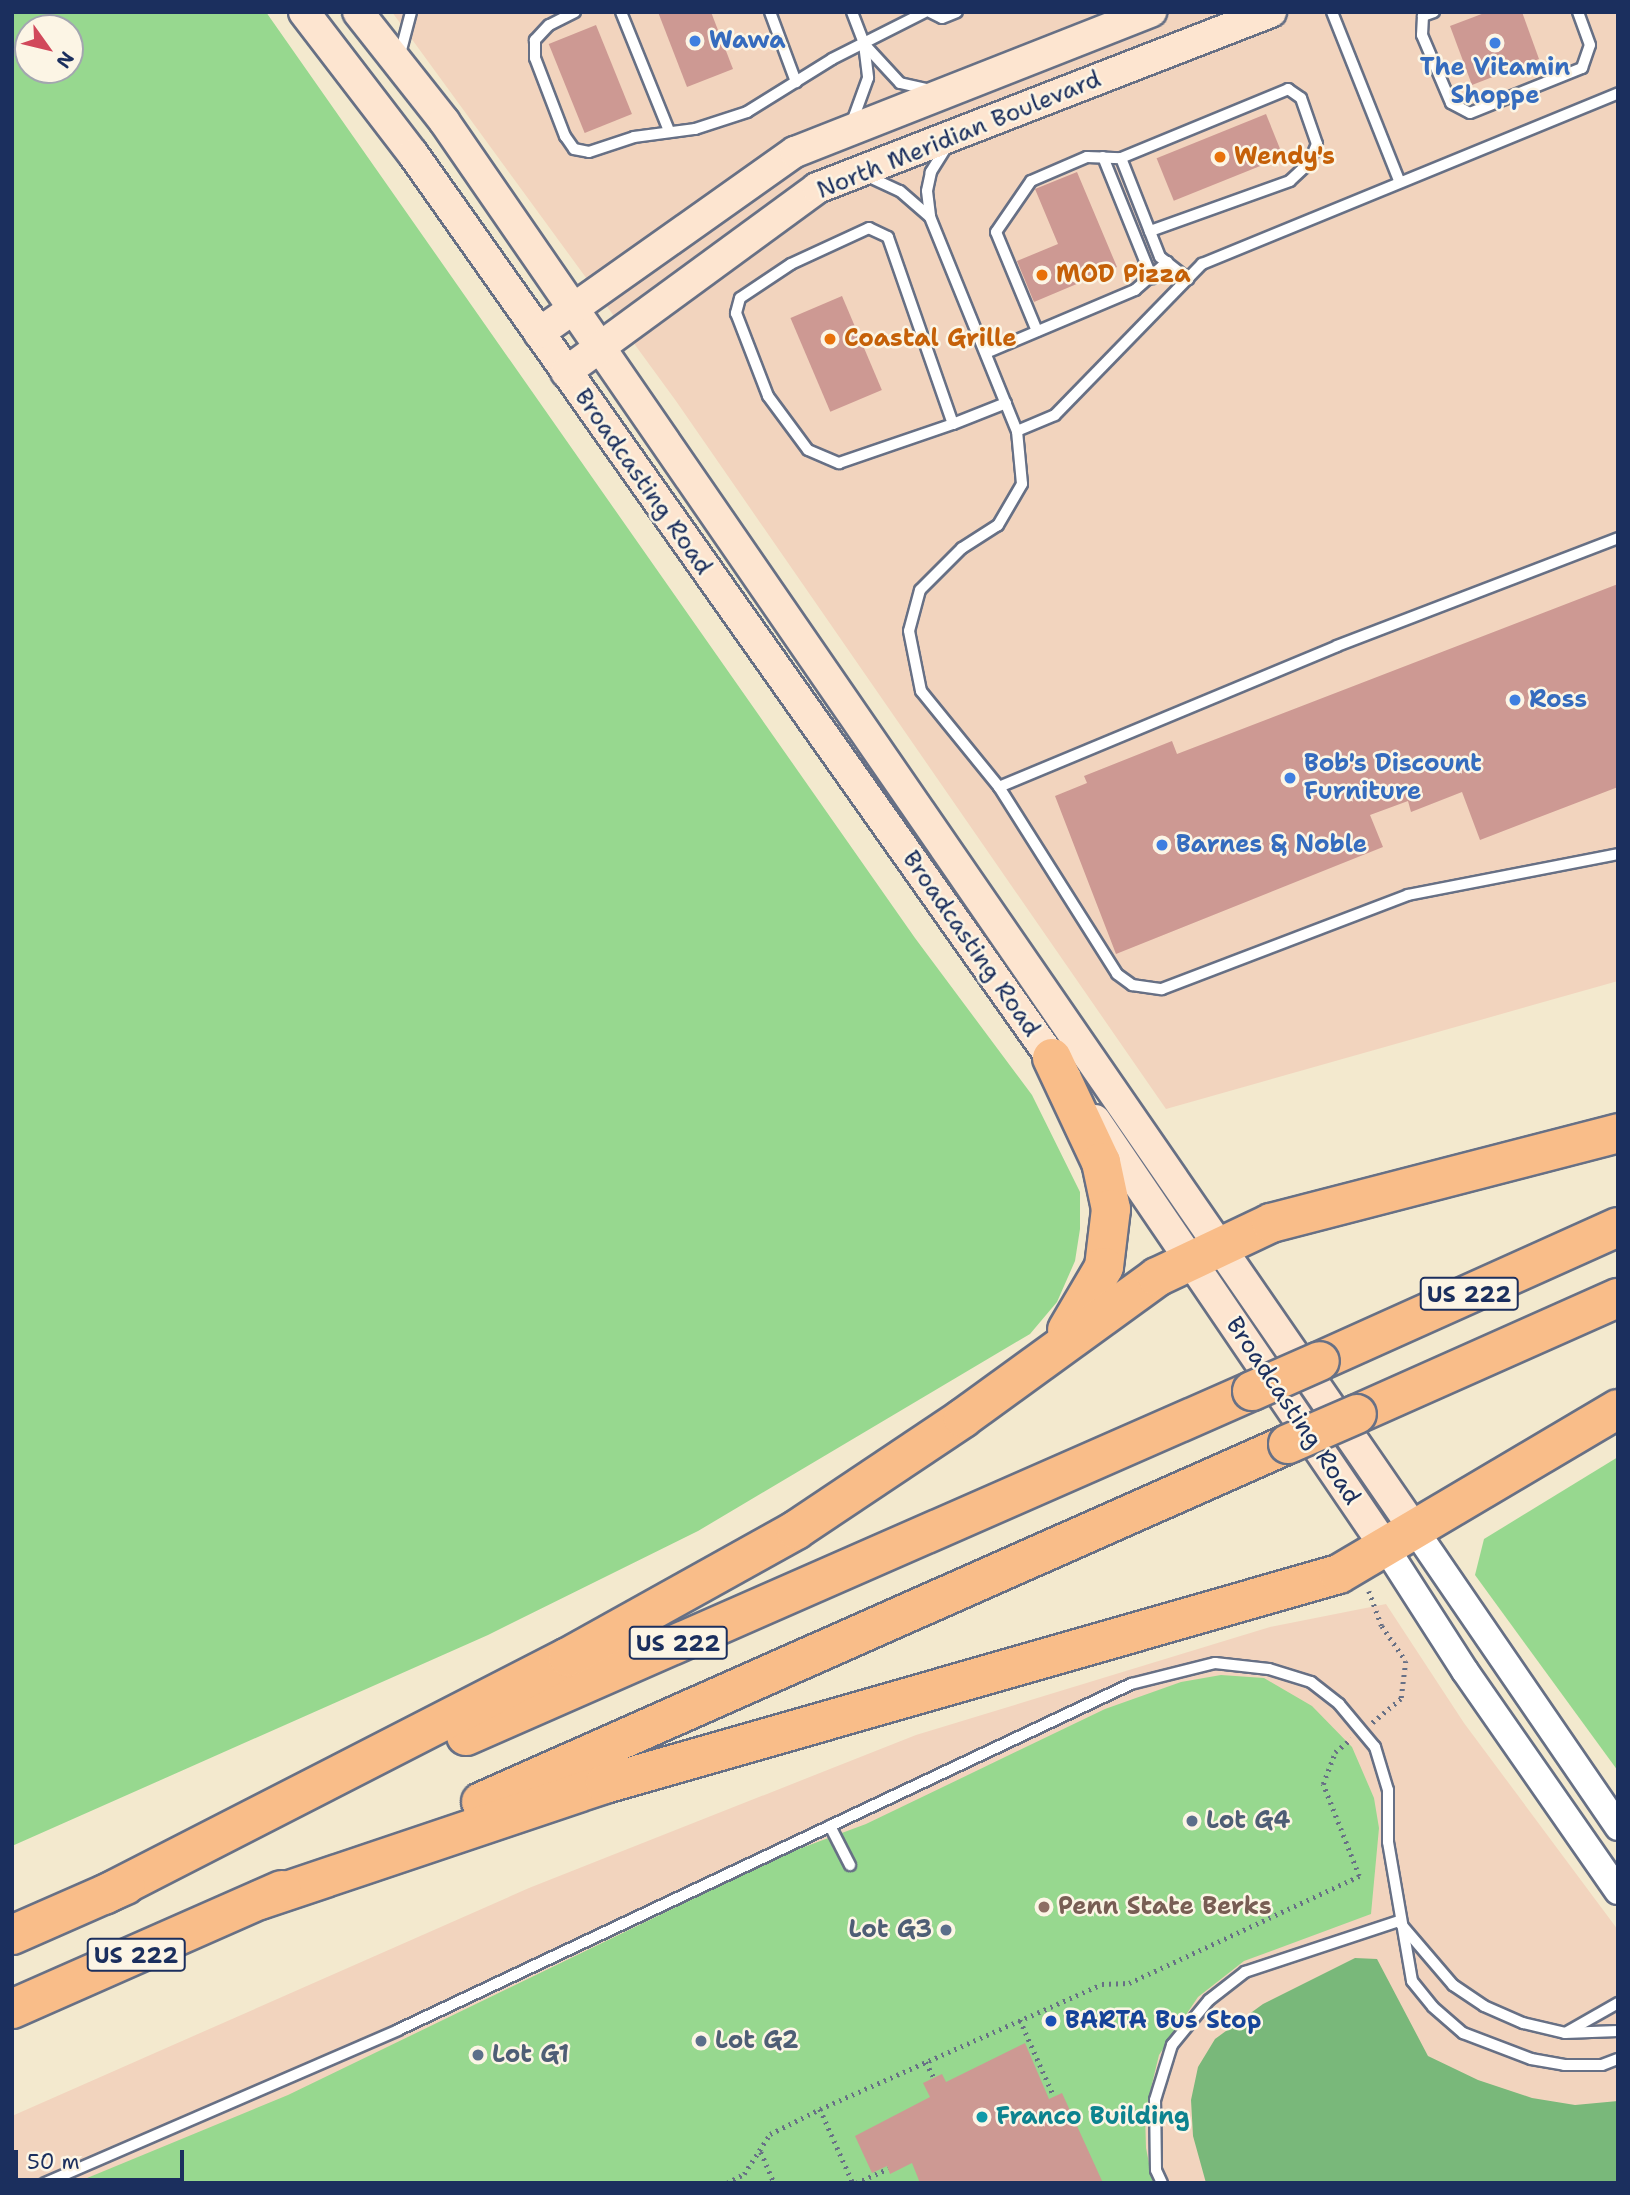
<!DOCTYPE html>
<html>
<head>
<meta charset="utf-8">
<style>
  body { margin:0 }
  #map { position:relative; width:1630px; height:2195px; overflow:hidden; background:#f3e9ce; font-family:"Shantell Sans",sans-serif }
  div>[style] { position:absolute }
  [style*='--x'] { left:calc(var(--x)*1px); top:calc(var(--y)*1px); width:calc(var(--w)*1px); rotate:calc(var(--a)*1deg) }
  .built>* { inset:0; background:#f2d4be }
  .green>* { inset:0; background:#97d88f }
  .forest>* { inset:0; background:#79b87a }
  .building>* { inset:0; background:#cd9993; transform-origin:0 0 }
  .path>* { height:4.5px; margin-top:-2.25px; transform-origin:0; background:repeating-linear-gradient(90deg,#677085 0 2px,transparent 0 7px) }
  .roads { filter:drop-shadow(2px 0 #677085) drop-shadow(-2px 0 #677085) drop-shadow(0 2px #677085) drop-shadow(0 -2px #677085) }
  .service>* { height:10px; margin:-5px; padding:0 5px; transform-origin:5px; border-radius:5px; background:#fff }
  .tertiary>* { height:26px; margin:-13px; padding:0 13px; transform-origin:13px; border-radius:13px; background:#fff }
  .secondary>* { height:30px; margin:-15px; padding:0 15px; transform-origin:15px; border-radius:15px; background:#fde5d0 }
  .motorway>* { height:38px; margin:-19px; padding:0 19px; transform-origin:19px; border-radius:19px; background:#f9bd89 }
  .bridges { filter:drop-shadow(2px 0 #677085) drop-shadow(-2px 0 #677085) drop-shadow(0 2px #677085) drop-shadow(0 -2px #677085) }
  .motorway-bridge>* { height:38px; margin:-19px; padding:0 19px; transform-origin:19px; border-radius:19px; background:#f9bd89 }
  .dots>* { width:19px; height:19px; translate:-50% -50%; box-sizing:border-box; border:4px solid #fcf5e5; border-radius:50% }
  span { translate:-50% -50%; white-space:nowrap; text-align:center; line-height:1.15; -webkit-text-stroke:5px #fcf5e5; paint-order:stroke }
  .shield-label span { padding:2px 5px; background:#fcf5e5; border:2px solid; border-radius:5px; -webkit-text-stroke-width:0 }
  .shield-label { font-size:23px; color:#1b2f5e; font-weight:700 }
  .shop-label { font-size:24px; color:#366cbe; font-weight:700 }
  .left { translate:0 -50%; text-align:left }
  .street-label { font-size:24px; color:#1b2f5e }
  .food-label { font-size:24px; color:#c56008; font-weight:700 }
  .service-label { font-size:24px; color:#4e5e75; font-weight:700 }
  .right { translate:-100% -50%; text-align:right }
  .education-label { font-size:24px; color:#785e54; font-weight:700 }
  .transit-label { font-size:24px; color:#164399; font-weight:700 }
  .culture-label { font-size:24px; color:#0d838f; font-weight:700 }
  .frame { position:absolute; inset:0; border:14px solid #1b2f5e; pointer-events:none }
  .north { position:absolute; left:14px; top:14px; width:70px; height:70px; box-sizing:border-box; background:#fcf5e5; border:2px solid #a2a6af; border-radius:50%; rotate:124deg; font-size:19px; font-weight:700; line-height:28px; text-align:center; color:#1b2f5e }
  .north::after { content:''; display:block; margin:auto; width:24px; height:32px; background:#d1495b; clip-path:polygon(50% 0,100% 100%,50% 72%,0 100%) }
  .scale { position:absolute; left:14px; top:2150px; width:170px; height:32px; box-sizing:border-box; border:4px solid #1b2f5e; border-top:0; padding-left:9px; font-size:21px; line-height:24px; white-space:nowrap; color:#1b2f5e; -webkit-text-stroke:5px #fcf5e5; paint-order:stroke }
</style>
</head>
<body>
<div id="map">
  <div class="built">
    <div style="clip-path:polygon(392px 12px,1618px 12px,1618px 981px,1166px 1109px,676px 401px)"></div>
    <div style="clip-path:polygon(1386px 1604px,1464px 1723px,1618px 1930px,1618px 2183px,12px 2183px,12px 2116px,529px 1888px,916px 1735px,1270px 1627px)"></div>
  </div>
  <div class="green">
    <div style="clip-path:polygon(evenodd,12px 12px,266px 12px,915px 938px,1032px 1095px,1080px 1192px,1080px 1229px,1075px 1261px,1057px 1302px,1030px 1334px,698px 1531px,488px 1635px,12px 1846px,12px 12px,28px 28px,70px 28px,70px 70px,28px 70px,28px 28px)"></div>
    <div style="clip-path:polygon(1618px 1457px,1618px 1771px,1475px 1575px,1484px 1539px)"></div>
    <div style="clip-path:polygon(1221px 1675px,1264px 1678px,1312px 1706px,1352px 1747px,1374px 1798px,1379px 1828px,1371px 1914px,1244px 1961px,1198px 1997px,1159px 2055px,1145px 2113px,1146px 2148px,1153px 2183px,75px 2183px,288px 2095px,788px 1853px,866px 1824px,1105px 1709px,1181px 1682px)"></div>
  </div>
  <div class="forest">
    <div style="clip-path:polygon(1355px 1958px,1377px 1959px,1428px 2056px,1478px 2080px,1532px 2098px,1575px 2105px,1618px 2101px,1618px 2183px,1206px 2183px,1193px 2136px,1191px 2100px,1198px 2067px,1215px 2039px,1263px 2004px)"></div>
  </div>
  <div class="building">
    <div style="clip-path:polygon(658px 12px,711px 12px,733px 69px,687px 87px)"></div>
    <div style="clip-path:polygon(1487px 12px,1522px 12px,1539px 59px,1472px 85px,1450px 26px)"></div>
    <div style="left:596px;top:25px;width:96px;height:51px;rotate:68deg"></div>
    <div style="left:1266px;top:114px;width:46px;height:118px;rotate:68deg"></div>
    <div style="clip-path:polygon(1077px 172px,1117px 267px,1034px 302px,1017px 261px,1058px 244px,1035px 189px)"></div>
    <div style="left:842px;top:296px;width:102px;height:56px;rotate:67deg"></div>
    <div style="clip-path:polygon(1618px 584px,1618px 787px,1480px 840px,1462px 792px,1411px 812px,1408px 801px,1370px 815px,1383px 847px,1116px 954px,1055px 796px,1087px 783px,1084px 776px,1172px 741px,1177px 754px)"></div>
    <div style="clip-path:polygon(1025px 2043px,1049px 2099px,1062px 2093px,1103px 2183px,920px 2183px,912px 2163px,890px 2174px,887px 2166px,872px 2173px,855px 2136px,930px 2097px,923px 2083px,942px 2074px,946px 2082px)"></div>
  </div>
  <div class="path">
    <div style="--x:1369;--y:1591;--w:37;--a:70"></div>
    <div style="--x:1382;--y:1626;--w:42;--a:55.6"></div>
    <div style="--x:1406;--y:1661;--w:38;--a:97"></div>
    <div style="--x:1401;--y:1699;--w:38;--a:140"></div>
    <div style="--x:1020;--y:2020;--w:81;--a:66"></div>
    <div style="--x:926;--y:2062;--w:18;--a:63"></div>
    <div style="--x:820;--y:2109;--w:81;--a:66"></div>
    <div style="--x:761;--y:2152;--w:34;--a:67"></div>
    <div style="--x:727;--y:2183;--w:19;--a:-28"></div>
    <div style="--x:744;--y:2174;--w:48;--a:-57"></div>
    <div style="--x:770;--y:2134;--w:56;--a:-26.6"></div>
    <div style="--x:820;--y:2109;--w:308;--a:-23.9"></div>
    <div style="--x:1102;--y:1984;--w:27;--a:-2"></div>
    <div style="--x:1129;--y:1983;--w:254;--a:-24.9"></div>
    <div style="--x:1359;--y:1876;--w:99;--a:-111.4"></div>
    <div style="--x:1323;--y:1784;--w:34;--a:-69"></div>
    <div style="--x:1335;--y:1752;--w:21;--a:-39"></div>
    <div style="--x:856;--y:2183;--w:35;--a:-24"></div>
  </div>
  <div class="roads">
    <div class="service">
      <div style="--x:575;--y:12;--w:29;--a:153"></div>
      <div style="--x:549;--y:25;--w:21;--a:133"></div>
      <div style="--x:535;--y:40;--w:18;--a:90"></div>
      <div style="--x:535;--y:58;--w:84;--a:69"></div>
      <div style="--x:565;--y:136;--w:16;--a:55"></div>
      <div style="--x:574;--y:149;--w:15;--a:11"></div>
      <div style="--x:589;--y:152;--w:47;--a:-18.4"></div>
      <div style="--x:634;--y:137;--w:62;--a:-7.5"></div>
      <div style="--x:695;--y:129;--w:55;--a:-18.1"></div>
      <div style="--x:747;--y:112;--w:100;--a:-31.9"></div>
      <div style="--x:832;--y:59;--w:104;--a:-26.8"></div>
      <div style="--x:621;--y:12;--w:128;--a:68"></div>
      <div style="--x:770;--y:12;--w:75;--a:69.6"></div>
      <div style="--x:852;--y:12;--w:34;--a:69"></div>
      <div style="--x:864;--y:44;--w:34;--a:83"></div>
      <div style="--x:868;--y:78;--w:47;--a:110"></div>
      <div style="--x:930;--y:12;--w:13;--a:27"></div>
      <div style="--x:942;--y:18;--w:16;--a:-22"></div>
      <div style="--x:1332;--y:12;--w:181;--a:68.3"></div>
      <div style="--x:1434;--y:12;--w:12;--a:160"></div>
      <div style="--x:1423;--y:16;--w:19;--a:93"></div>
      <div style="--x:1422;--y:35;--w:74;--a:66.9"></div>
      <div style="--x:1451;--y:103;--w:21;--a:28"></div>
      <div style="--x:1470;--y:113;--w:121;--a:-21.9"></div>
      <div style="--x:1582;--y:68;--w:24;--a:-71"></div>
      <div style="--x:1590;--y:45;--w:35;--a:-110"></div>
      <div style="--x:864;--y:44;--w:53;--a:47.3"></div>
      <div style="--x:900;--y:83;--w:31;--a:13"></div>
      <div style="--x:400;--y:54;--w:43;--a:-75.3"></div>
      <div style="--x:947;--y:146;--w:31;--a:122"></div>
      <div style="--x:931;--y:172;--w:19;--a:102"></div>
      <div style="--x:927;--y:191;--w:26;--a:83"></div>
      <div style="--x:930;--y:217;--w:231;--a:67.9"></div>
      <div style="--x:1017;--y:431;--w:53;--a:84.6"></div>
      <div style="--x:1022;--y:484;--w:48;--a:120.3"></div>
      <div style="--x:998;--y:525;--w:43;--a:147.4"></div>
      <div style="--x:962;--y:548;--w:59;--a:135"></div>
      <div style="--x:920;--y:590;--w:42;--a:105"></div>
      <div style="--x:909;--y:631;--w:61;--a:78.7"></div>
      <div style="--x:921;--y:691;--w:124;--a:50.9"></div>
      <div style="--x:999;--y:787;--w:221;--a:57.7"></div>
      <div style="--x:1117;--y:974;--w:19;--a:36"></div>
      <div style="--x:1132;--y:985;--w:30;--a:8"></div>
      <div style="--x:1162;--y:989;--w:263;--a:-20.9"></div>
      <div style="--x:1408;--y:895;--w:214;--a:-11"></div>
      <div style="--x:1103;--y:157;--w:131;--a:68"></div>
      <div style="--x:1121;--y:158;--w:106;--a:68.5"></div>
      <div style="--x:1160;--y:257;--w:36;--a:38"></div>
      <div style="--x:865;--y:175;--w:38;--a:25"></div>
      <div style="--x:900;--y:191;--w:40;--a:41"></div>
      <div style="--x:1037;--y:331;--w:107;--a:-112.5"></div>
      <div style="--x:996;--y:232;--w:62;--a:-55.5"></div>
      <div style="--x:1031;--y:181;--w:61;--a:-23.2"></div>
      <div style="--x:1087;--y:157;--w:34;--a:2"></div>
      <div style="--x:1121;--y:158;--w:181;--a:-22.4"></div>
      <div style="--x:1288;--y:89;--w:16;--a:35"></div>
      <div style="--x:1301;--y:98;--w:49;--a:70.8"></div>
      <div style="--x:1317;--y:144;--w:21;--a:113"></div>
      <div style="--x:1309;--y:163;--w:26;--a:137"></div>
      <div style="--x:1290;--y:181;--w:149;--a:160.3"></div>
      <div style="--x:986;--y:353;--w:162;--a:-22.9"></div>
      <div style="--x:1135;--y:290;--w:43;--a:-41.2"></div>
      <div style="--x:953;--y:424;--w:198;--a:-109.2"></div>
      <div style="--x:888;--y:237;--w:21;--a:-155"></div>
      <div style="--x:869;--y:228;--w:86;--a:155.2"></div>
      <div style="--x:791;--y:264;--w:61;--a:146.3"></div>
      <div style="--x:740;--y:298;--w:16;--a:105"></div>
      <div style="--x:736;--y:313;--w:89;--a:68.9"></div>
      <div style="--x:768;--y:396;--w:67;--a:53.5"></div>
      <div style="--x:808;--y:450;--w:34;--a:23"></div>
      <div style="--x:839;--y:463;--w:120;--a:-18.9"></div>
      <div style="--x:953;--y:424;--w:57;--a:-21.6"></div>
      <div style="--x:1017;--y:431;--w:41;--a:-22.8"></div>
      <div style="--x:1055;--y:415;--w:211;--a:-45.8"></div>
      <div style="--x:1202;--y:264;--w:450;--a:-22.3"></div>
      <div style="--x:999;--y:787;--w:366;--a:-22.6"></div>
      <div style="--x:1337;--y:646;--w:301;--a:-21"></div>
      <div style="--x:830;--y:1826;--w:44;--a:62.9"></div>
      <div style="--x:1400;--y:1923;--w:82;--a:49.5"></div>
      <div style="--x:1453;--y:1985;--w:37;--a:34"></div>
      <div style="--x:1484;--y:2006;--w:43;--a:23.6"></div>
      <div style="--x:1523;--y:2023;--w:43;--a:13.4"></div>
      <div style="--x:1565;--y:2033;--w:53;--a:-2.2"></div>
      <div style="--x:1567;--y:2032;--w:59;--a:-29.6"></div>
      <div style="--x:45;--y:2183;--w:385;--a:-23.4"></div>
      <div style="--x:398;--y:2030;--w:811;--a:-25.27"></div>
      <div style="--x:1131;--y:1684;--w:87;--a:-14"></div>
      <div style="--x:1215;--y:1663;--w:54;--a:6.3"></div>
      <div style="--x:1269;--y:1669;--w:44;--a:17.2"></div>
      <div style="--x:1311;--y:1682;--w:36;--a:38"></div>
      <div style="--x:1339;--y:1704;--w:56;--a:50.1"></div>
      <div style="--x:1375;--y:1747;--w:45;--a:73.2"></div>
      <div style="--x:1388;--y:1790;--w:52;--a:90"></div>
      <div style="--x:1388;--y:1842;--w:141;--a:80.2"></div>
      <div style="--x:1412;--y:1981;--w:33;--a:51"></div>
      <div style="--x:1433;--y:2007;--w:40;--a:41"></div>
      <div style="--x:1463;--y:2033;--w:73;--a:20.9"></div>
      <div style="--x:1531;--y:2059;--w:34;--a:10"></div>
      <div style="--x:1564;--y:2065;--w:38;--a:0"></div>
      <div style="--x:1602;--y:2065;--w:17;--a:-21"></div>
      <div style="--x:1162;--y:2183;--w:14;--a:-115"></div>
      <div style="--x:1156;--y:2170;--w:70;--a:-90.8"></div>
      <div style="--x:1155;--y:2100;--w:58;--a:-72.8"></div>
      <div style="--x:1172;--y:2045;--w:58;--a:-50.6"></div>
      <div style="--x:1209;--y:2000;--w:46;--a:-37.9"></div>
      <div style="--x:1245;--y:1972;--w:162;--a:-18.3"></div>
    </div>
    <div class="tertiary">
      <div style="--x:1415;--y:1530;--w:360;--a:55.6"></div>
      <div style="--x:1386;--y:1548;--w:146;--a:57.3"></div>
      <div style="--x:1465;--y:1671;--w:268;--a:55.2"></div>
    </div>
    <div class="secondary">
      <div style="--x:304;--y:12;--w:179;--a:52.5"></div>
      <div style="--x:413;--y:154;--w:1130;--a:54.76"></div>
      <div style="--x:358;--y:12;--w:139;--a:51.7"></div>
      <div style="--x:444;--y:121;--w:1711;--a:55.43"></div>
      <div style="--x:539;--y:333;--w:314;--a:-35.3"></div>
      <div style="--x:795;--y:152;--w:383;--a:-21.5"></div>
      <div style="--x:566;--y:372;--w:311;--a:-36.2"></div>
      <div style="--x:817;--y:188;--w:487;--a:-21.2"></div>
      <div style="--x:1095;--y:1120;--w:518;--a:55.79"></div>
    </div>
    <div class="motorway">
      <div style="--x:1052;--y:1058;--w:115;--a:64.8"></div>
      <div style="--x:1101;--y:1162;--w:48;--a:78"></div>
      <div style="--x:1111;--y:1209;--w:58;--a:96.9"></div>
      <div style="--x:1104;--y:1267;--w:73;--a:120.4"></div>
      <div style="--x:1320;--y:1361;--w:327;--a:-24.2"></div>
      <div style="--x:1357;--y:1414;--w:286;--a:-24"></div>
      <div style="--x:466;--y:1736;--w:858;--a:-23.7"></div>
      <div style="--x:481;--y:1802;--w:883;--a:-23.92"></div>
      <div style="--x:104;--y:1895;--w:521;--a:-27.15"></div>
      <div style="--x:568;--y:1657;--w:261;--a:-29.1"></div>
      <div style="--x:796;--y:1530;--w:201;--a:-33.8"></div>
      <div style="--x:963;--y:1418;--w:240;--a:-36"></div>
      <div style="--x:1157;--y:1277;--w:126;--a:-25.3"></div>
      <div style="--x:1271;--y:1223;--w:358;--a:-14.5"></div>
      <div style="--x:260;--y:1900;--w:364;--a:-18.6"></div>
      <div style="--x:605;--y:1784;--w:763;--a:-15.97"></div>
      <div style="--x:1339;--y:1574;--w:324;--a:-30.6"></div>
      <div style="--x:12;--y:1935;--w:124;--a:-23.7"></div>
      <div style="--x:12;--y:2009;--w:295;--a:-23.8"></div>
    </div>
  </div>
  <div class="bridges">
    <div class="motorway-bridge">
      <div style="--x:1252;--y:1391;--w:74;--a:-23.8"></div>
      <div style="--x:1288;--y:1444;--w:75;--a:-23.5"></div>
    </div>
  </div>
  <div class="dots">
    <div style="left:695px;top:41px;background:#3f7fe0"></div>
    <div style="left:1495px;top:43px;background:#3f7fe0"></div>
    <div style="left:1220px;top:157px;background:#e8710a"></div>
    <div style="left:1042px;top:275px;background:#e8710a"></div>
    <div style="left:830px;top:339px;background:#e8710a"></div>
    <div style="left:1515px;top:700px;background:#3f7fe0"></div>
    <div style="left:1290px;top:778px;background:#3f7fe0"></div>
    <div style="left:1162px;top:845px;background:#3f7fe0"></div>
    <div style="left:1192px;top:1821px;background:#5c6f8a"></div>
    <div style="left:1044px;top:1907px;background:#8d6e63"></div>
    <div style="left:946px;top:1930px;background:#5c6f8a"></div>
    <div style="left:1051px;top:2021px;background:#1a4fb4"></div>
    <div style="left:701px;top:2041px;background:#5c6f8a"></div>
    <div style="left:478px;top:2055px;background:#5c6f8a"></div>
    <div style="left:982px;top:2117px;background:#0f9aa8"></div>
  </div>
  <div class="shield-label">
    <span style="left:1469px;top:1294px">US 222</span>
    <span style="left:678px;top:1643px">US 222</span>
    <span style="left:136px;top:1955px">US 222</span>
  </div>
  <div class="shop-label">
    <span class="left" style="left:709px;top:41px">Wawa</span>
    <span style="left:1495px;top:82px">The Vitamin<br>Shoppe</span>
    <span class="left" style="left:1529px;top:700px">Ross</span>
    <span class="left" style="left:1304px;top:778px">Bob's Discount<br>Furniture</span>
    <span class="left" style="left:1176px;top:845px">Barnes &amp; Noble</span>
  </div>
  <div class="street-label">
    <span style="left:959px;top:135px;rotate:-22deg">North Meridian Boulevard</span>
    <span style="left:643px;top:482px;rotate:55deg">Broadcasting Road</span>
    <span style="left:971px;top:944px;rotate:55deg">Broadcasting Road</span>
    <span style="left:1293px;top:1411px;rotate:56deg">Broadcasting Road</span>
  </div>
  <div class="food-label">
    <span class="left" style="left:1234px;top:157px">Wendy's</span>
    <span class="left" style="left:1056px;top:275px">MOD Pizza</span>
    <span class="left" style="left:844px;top:339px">Coastal Grille</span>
  </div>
  <div class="service-label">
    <span class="left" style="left:1206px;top:1821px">Lot G4</span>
    <span class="right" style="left:932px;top:1930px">Lot G3</span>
    <span class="left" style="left:715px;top:2041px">Lot G2</span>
    <span class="left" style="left:492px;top:2055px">Lot G1</span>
  </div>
  <div class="education-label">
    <span class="left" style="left:1058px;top:1907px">Penn State Berks</span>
  </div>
  <div class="transit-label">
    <span class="left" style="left:1065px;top:2021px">BARTA Bus Stop</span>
  </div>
  <div class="culture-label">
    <span class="left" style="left:996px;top:2117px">Franco Building</span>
  </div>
  <div class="frame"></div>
  <div class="north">N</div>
  <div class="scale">50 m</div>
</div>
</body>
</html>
